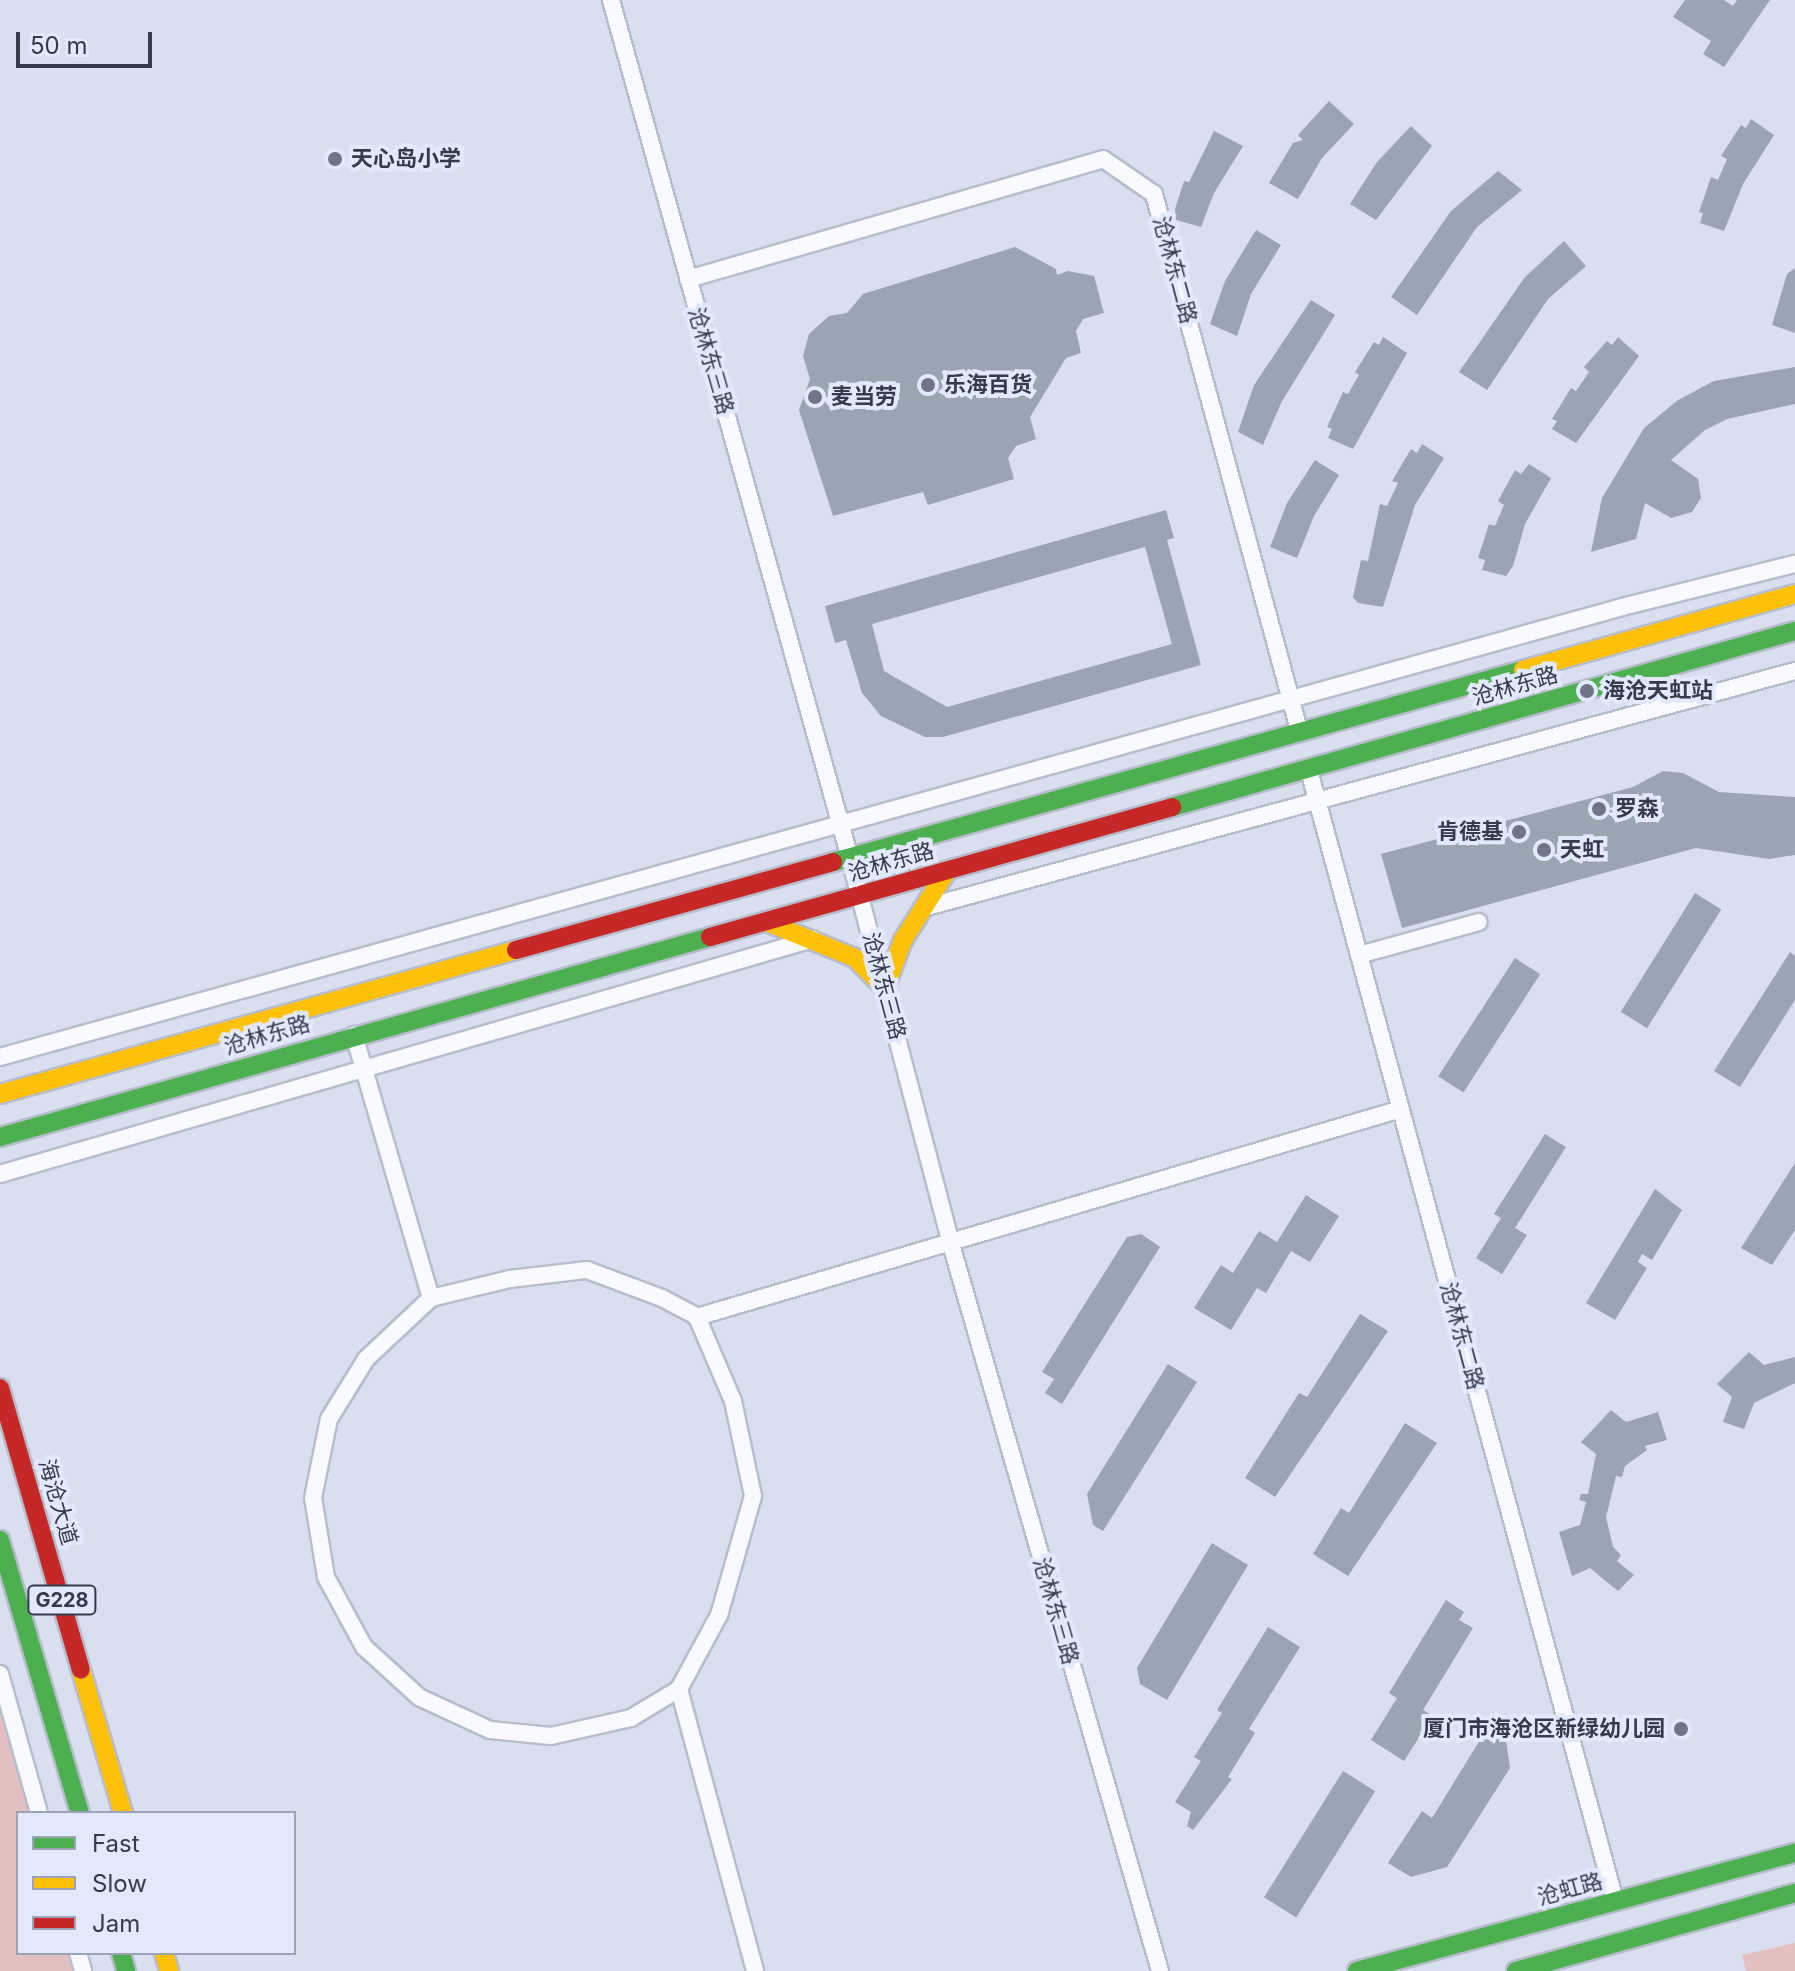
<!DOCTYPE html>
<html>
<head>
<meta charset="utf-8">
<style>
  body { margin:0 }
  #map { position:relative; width:1795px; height:1971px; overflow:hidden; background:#dadfef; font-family:Inter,"Noto Sans SC",sans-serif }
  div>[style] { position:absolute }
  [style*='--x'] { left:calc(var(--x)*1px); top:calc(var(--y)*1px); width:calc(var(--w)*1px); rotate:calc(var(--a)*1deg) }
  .green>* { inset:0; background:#e3bfbf }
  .building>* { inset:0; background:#9ba4b1; transform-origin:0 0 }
  .roads { filter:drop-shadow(2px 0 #b8bdcc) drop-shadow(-2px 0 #b8bdcc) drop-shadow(0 2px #b8bdcc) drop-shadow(0 -2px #b8bdcc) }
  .street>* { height:16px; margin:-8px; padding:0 8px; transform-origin:8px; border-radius:8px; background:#f9fafd }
  .fast>* { height:18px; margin:-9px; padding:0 9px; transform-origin:9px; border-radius:9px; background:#4caf50 }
  .slow>* { height:18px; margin:-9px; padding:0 9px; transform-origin:9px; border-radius:9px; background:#ffc107 }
  .jam>* { height:18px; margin:-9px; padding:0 9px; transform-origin:9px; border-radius:9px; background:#c62828 }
  .dots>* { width:22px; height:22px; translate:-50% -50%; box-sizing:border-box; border:4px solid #e2e9fc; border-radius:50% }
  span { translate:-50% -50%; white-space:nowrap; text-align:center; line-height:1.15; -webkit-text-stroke:8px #e2e9fc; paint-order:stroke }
  .shield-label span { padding:2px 6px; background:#e2e9fc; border:2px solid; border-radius:6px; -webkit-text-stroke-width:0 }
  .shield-label { font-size:20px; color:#353b4d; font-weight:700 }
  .poi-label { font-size:22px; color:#353b4d; font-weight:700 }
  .left { translate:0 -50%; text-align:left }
  .right { translate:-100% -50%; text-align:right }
  .street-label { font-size:22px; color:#353b4d }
  .legend { position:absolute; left:16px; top:1811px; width:280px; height:144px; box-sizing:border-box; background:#e2e9fc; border:2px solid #9da3b6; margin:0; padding:10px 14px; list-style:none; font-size:24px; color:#353b4d }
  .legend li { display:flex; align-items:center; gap:16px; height:40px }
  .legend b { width:40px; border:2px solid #9da3b6 }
  .scale { position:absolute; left:16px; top:32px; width:136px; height:36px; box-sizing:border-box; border:4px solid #353b4d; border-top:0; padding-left:10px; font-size:24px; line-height:28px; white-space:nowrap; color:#353b4d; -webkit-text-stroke:6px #e2e9fc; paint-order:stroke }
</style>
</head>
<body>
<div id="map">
  <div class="green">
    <div style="clip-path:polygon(0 1690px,33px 1813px,18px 1813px,18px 1953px,71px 1953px,76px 1971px,0 1971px)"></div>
    <div style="clip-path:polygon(1795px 1943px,1795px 1971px,1746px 1971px,1742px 1955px)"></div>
  </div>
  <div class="building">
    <div style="clip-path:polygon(1685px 0,1724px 0,1733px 6px,1737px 0,1770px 0,1724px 67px,1703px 54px,1711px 41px,1673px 17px)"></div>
    <div style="clip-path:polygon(1329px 101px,1354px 124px,1322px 158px,1298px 199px,1269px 183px,1293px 143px,1303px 140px,1298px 135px)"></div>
    <div style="clip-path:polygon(1751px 119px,1774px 135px,1743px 184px,1724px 231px,1700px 223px,1703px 213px,1699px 212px,1711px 177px,1718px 180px,1727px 159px,1721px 156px,1741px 125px,1746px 128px)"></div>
    <div style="clip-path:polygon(1411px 126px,1432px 146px,1376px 220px,1350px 204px,1377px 162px)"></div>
    <div style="clip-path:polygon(1214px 131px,1243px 146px,1214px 193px,1201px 227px,1176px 220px,1175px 209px,1184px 181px,1189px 182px)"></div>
    <div style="clip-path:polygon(1498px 171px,1522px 190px,1477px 227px,1417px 315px,1391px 297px,1451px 211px)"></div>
    <div style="clip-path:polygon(1256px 230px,1281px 245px,1251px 294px,1237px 336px,1210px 324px,1225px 281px)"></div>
    <div style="clip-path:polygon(1564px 241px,1586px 266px,1548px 299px,1487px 390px,1459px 372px,1525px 277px)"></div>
    <div style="clip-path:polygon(1015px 247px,1056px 269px,1057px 275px,1068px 271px,1094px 276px,1104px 313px,1083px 319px,1076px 331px,1081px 353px,1066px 358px,1030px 417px,1036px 439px,1016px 446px,1008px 458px,1014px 479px,928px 505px,923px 492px,833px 516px,799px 410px,810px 379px,803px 356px,809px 334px,829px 316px,847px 313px,863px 294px)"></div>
    <div style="clip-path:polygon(1795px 268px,1795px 333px,1772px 325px,1787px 274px)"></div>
    <div style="clip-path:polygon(1311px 300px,1335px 315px,1281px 403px,1263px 445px,1238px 432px,1254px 385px)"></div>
    <div style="clip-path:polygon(1383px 337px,1407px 353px,1353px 449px,1328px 438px,1332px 429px,1327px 427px,1343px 392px,1348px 394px,1359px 375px,1355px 372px,1374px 342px,1379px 345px)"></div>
    <div style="clip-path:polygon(1618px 337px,1639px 356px,1576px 443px,1552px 429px,1557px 421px,1552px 419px,1571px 388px,1576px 391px,1589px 372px,1584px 367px,1607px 341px,1612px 345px)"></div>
    <div style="clip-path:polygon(1795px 367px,1795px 404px,1727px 419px,1705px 430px,1671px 460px,1698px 479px,1701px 498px,1692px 512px,1671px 518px,1645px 503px,1636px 539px,1591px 552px,1602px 498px,1644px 428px,1678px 400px,1714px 381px)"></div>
    <div style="clip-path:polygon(1422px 444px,1444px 458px,1415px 505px,1383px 607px,1358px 603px,1353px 597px,1361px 560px,1368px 561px,1380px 504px,1387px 506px,1398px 483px,1392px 481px,1411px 449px,1417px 453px)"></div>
    <div style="clip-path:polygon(1315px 460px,1339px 475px,1314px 516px,1297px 558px,1270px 547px,1287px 503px)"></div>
    <div style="clip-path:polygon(1529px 464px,1551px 478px,1525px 524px,1513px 566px,1506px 576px,1482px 570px,1485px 560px,1478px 558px,1489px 524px,1495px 526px,1504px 505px,1498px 501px,1515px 470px,1521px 474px)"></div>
    <div style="clip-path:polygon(evenodd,1166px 510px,1174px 538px,1167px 540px,1201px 665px,943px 737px,925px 737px,881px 716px,862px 693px,846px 640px,835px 643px,825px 606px,1166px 510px,1145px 547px,1172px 644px,947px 707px,884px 671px,872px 624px,1145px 547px)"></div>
    <div style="clip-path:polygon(1663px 771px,1683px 773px,1719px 792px,1795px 797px,1795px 855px,1769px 859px,1696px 848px,1402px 928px,1381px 854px,1633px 787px)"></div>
    <div style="left:1695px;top:893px;width:31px;height:140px;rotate:32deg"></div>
    <div style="clip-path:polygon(1790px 952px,1795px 956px,1795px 1000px,1740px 1087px,1714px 1071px)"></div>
    <div style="left:1515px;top:958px;width:30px;height:141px;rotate:33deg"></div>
    <div style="clip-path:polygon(1545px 1134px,1566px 1147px,1515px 1228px,1527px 1235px,1502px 1274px,1476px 1258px,1501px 1218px,1494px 1214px)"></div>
    <div style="clip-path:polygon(1795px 1163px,1795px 1230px,1772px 1265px,1741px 1248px)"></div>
    <div style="clip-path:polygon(1655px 1189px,1682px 1210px,1652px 1260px,1642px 1254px,1638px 1262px,1647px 1268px,1615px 1320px,1586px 1303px)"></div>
    <div style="clip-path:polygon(1306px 1195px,1339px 1216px,1310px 1262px,1291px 1251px,1266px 1293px,1257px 1288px,1231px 1330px,1194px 1308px,1221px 1265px,1233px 1273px,1259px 1231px,1277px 1242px)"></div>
    <div style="clip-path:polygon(1141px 1234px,1160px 1247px,1062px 1404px,1045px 1393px,1054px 1379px,1042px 1372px,1127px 1237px)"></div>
    <div style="clip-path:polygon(1360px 1314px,1388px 1331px,1275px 1497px,1245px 1478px,1299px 1393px,1307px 1397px)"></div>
    <div style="clip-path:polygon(1749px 1352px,1764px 1365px,1795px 1357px,1795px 1383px,1754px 1403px,1744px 1429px,1723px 1422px,1732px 1397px,1717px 1384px)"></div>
    <div style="clip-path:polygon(1168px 1364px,1197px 1382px,1103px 1531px,1093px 1525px,1087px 1494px)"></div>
    <div style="clip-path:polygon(1611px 1410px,1626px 1422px,1658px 1412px,1667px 1440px,1645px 1446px,1647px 1450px,1625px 1466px,1622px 1477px,1616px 1476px,1606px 1517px,1613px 1547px,1621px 1555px,1617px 1561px,1634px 1575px,1618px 1591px,1590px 1568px,1572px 1576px,1559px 1532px,1580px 1525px,1586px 1502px,1579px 1500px,1581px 1494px,1588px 1494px,1596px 1454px,1581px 1442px)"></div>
    <div style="clip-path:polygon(1405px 1423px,1437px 1443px,1348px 1576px,1313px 1554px,1341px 1508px,1349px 1513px)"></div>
    <div style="clip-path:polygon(1212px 1543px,1248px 1565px,1167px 1700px,1140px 1684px,1137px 1668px)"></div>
    <div style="clip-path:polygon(1446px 1600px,1464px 1612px,1459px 1620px,1473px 1628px,1423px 1710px,1433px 1716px,1404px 1761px,1371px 1740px,1397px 1698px,1389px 1693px)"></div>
    <div style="clip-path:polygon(1268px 1627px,1300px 1647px,1249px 1729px,1255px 1733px,1228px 1777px,1232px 1779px,1193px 1830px,1187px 1826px,1191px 1812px,1175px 1802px,1201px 1761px,1194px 1757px,1222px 1713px,1217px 1710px)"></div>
    <div style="clip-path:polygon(1488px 1727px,1506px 1740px,1510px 1768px,1447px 1867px,1411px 1877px,1388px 1863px,1422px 1811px,1432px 1818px)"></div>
    <div style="left:1343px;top:1771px;width:38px;height:149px;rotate:32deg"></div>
  </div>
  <div class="roads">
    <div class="street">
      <div style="--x:611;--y:0;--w:888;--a:74.44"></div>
      <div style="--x:849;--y:855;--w:402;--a:75.3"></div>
      <div style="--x:951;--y:1244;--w:756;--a:73.96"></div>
      <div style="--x:688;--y:279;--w:432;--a:-16.1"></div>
      <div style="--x:1103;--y:159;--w:62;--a:34.5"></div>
      <div style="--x:1154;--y:194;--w:555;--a:74.86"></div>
      <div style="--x:1309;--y:770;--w:1172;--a:74.86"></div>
      <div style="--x:923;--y:908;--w:904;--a:-15.21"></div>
      <div style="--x:1359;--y:955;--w:124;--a:-15.4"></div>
      <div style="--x:354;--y:1035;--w:274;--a:73.7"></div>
      <div style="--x:0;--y:1057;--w:1692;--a:-15.5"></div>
      <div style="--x:1630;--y:605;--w:170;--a:-14"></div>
      <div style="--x:0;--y:1174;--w:846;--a:-16.12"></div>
      <div style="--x:587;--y:1270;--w:80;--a:20.5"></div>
      <div style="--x:662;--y:1298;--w:40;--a:28"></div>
      <div style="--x:697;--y:1317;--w:91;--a:66.8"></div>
      <div style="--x:733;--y:1401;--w:97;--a:78.1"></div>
      <div style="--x:753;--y:1496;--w:124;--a:105.9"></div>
      <div style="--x:719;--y:1615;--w:84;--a:118.4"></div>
      <div style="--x:679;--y:1689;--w:56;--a:148.9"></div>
      <div style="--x:631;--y:1718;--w:82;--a:167.3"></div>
      <div style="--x:551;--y:1736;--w:61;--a:-174.4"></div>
      <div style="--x:490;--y:1730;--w:78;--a:-155.1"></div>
      <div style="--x:419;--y:1697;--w:74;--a:-137.7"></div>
      <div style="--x:364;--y:1647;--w:80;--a:-118.5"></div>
      <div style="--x:326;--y:1577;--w:80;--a:-99.3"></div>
      <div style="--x:313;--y:1498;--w:81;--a:-78.6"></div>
      <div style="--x:329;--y:1419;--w:70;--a:-58.3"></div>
      <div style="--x:366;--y:1359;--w:89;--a:-43.2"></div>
      <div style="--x:431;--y:1298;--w:81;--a:-13.5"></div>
      <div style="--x:510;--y:1279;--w:78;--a:-6.7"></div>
      <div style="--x:697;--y:1317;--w:734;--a:-16.46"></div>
      <div style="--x:0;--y:1674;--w:144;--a:74.3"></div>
      <div style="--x:679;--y:1689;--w:292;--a:74.9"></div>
      <div style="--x:78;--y:1953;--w:19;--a:74"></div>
    </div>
    <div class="fast">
      <div style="--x:1172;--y:807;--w:647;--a:-15.78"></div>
      <div style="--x:833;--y:862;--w:716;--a:-15.55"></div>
      <div style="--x:0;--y:1137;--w:738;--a:-15.73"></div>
      <div style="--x:0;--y:1540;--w:284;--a:73.7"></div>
      <div style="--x:121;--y:1953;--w:19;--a:74"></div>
      <div style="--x:1357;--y:1971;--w:454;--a:-15.1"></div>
      <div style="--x:1516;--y:1971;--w:290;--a:-15.6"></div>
    </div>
    <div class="slow">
      <div style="--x:1523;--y:670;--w:282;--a:-15.6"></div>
      <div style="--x:769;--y:923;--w:93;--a:22.1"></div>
      <div style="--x:855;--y:958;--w:42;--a:45"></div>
      <div style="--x:885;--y:988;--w:51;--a:-69.4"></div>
      <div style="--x:903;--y:940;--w:82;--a:-57.5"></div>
      <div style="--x:0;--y:1094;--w:536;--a:-15.59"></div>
      <div style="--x:81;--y:1670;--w:149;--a:73.6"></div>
      <div style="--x:164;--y:1953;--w:19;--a:74"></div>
    </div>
    <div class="jam">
      <div style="--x:710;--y:937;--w:480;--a:-15.7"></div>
      <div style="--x:516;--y:950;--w:329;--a:-15.5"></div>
      <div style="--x:0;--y:1388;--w:293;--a:74"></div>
    </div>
  </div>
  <div class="dots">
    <div style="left:335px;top:159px;background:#6f7486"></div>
    <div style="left:928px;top:385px;background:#6f7486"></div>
    <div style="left:815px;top:397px;background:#6f7486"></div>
    <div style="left:1587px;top:691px;background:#6f7486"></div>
    <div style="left:1599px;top:809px;background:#6f7486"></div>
    <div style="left:1519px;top:832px;background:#6f7486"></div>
    <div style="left:1544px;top:850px;background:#6f7486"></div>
    <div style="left:1681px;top:1729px;background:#6f7486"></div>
  </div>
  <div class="shield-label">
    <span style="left:62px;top:1600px">G228</span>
  </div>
  <div class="poi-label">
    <span class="left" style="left:351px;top:159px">天心岛小学</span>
    <span class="left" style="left:944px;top:385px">乐海百货</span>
    <span class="left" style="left:831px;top:397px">麦当劳</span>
    <span class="left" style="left:1603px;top:691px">海沧天虹站</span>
    <span class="left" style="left:1615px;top:809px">罗森</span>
    <span class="right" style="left:1503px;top:832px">肯德基</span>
    <span class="left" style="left:1560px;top:850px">天虹</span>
    <span class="right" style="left:1665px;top:1729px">厦门市海沧区新绿幼儿园</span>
  </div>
  <div class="street-label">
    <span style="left:1175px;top:270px;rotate:75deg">沧林东二路</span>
    <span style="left:711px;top:361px;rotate:74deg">沧林东三路</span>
    <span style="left:1515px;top:686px;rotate:-16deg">沧林东路</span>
    <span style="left:891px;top:862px;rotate:-16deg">沧林东路</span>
    <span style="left:884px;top:986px;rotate:75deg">沧林东三路</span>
    <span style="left:267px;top:1035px;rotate:-16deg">沧林东路</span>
    <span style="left:1462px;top:1336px;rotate:75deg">沧林东二路</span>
    <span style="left:58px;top:1502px;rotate:74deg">海沧大道</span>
    <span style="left:1056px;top:1611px;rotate:74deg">沧林东三路</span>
    <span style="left:1570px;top:1889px;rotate:-15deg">沧虹路</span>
  </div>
  <ul class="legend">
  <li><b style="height:10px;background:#4caf50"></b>Fast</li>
  <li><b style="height:10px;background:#ffc107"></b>Slow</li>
  <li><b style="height:10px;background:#c62828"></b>Jam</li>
  </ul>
  <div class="scale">50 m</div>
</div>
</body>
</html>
